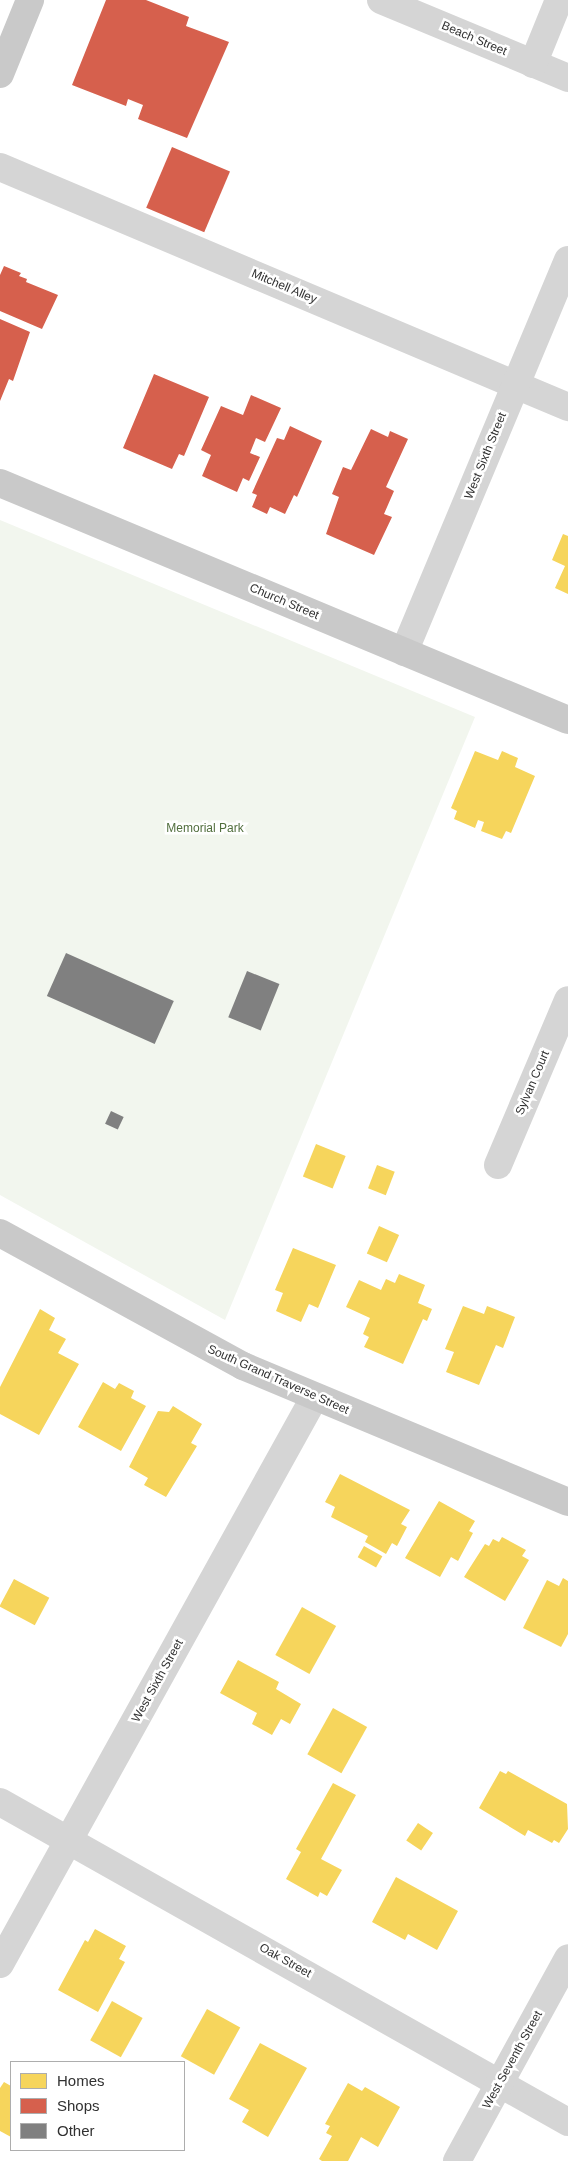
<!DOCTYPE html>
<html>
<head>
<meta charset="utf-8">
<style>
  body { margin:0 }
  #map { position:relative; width:568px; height:2161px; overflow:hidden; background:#fff; font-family:Arial,sans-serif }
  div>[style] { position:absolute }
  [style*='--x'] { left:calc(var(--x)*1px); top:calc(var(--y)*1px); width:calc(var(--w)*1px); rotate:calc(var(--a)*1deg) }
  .green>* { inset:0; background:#f2f6ee }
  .homes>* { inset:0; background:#f6d55c; transform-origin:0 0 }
  .shops>* { inset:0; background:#d6604d; transform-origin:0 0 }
  .building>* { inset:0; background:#808080; transform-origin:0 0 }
  .minor>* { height:28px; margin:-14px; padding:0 14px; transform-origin:14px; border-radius:14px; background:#d5d5d5 }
  .major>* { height:28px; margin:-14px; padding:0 14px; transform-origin:14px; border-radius:14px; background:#c9c9c9 }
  span { translate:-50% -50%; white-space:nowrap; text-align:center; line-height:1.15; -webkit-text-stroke:5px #fff; paint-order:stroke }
  .street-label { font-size:12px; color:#313131 }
  .park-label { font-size:12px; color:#516e3d }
  .legend { position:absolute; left:10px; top:2061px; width:175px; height:90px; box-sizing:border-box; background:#fff; border:1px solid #adadad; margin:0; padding:6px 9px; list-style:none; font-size:15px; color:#313131 }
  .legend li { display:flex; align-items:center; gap:10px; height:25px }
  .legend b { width:25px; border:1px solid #adadad }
</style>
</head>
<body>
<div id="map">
  <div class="green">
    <div style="clip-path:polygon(0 520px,475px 717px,225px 1320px,0 1195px)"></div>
  </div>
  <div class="homes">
    <div style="clip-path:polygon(563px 534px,568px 536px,568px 594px,555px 588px,565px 566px,552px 560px)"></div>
    <div style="clip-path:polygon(475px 751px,498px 760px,502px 751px,518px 758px,515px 767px,535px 776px,511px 833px,506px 831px,502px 839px,481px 831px,484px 822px,478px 820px,475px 828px,454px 819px,457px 811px,451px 808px)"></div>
    <div style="left:316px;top:1144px;width:32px;height:35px;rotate:22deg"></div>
    <div style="left:377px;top:1165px;width:19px;height:25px;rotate:21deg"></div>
    <div style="left:379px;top:1226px;width:22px;height:30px;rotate:24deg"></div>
    <div style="clip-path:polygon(293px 1248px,336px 1265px,318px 1308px,309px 1304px,301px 1322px,276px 1311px,283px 1293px,275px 1290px)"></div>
    <div style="clip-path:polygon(399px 1274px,425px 1285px,418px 1303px,432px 1309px,427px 1321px,423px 1319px,403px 1364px,364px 1347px,369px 1337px,363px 1334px,370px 1318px,346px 1307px,359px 1280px,381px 1290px,386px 1279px,395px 1283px)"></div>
    <div style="clip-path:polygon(463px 1306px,484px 1314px,487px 1306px,515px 1317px,503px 1348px,496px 1345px,479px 1385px,446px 1372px,454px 1352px,445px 1349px)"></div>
    <div style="clip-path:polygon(40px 1309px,55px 1318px,49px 1330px,66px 1339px,58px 1353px,79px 1364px,39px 1435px,0 1414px,0 1387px)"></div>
    <div style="clip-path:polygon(103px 1382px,115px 1389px,119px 1383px,134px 1391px,131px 1398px,146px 1406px,121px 1451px,78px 1427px)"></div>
    <div style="clip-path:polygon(173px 1406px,202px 1424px,191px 1443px,197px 1446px,166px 1497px,144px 1485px,148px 1478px,129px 1467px,158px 1411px,169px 1412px)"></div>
    <div style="clip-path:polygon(340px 1474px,410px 1510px,401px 1524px,407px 1527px,397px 1546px,392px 1543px,386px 1554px,365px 1542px,368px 1536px,331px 1517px,335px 1507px,325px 1502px)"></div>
    <div style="clip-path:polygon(439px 1501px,475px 1521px,469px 1531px,473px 1533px,458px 1561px,451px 1557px,440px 1577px,405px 1558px)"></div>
    <div style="clip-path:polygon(502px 1537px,526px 1550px,522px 1556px,529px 1560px,505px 1601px,464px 1577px,485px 1544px,489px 1546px,493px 1539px,499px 1542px)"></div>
    <div style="left:364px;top:1546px;width:21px;height:13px;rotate:29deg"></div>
    <div style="clip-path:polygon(563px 1578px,568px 1581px,568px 1634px,561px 1647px,523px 1628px,547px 1580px,559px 1586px)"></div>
    <div style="left:14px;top:1579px;width:40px;height:31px;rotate:28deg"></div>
    <div style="left:302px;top:1607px;width:39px;height:55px;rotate:29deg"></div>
    <div style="clip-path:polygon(238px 1660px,279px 1682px,276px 1689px,301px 1704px,290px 1724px,281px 1719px,272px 1735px,252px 1724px,257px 1713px,220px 1693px)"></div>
    <div style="left:333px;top:1708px;width:39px;height:53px;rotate:29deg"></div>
    <div style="clip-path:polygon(500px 1771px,506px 1774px,508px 1771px,567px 1804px,568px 1829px,559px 1843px,554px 1840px,552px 1843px,528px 1830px,525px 1836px,479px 1808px)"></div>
    <div style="clip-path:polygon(333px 1783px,356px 1795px,321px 1859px,342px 1870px,327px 1896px,320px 1892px,318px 1897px,286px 1879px,301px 1852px,296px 1849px)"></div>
    <div style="left:418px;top:1823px;width:18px;height:21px;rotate:34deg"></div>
    <div style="clip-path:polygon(396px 1877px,458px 1911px,437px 1950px,408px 1934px,405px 1940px,372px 1922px)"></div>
    <div style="clip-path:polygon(95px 1929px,126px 1946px,119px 1959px,125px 1962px,98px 2012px,58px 1990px,85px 1940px,88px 1942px)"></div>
    <div style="left:112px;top:2001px;width:35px;height:45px;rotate:29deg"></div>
    <div style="left:207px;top:2009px;width:38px;height:54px;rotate:29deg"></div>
    <div style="clip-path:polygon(260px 2043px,307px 2068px,268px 2137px,242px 2122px,249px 2110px,229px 2099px)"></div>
    <div style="clip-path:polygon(4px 2082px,11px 2086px,11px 2137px,0 2131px,0 2088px)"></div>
    <div style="clip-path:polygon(348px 2083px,362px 2091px,365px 2087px,400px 2107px,378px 2147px,361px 2137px,348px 2161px,322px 2161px,319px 2159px,332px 2136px,326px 2133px,330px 2126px,325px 2124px)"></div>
  </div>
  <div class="shops">
    <div style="clip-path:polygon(106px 0,146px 0,189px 17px,186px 26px,229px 42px,187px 138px,138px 119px,143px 105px,128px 99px,126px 106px,72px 85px)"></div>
    <div style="left:172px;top:147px;width:63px;height:66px;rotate:23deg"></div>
    <div style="clip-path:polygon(4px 266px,21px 273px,19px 276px,27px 279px,26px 282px,58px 295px,42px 329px,0 311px,0 275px)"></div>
    <div style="clip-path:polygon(0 319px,30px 332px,13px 381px,9px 379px,0 401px)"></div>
    <div style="clip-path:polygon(154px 374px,209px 397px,184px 456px,179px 454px,172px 469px,123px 448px)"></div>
    <div style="clip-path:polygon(251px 395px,281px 408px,265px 442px,256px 438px,250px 453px,260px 457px,249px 481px,243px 478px,237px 492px,202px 476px,211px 455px,201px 450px,221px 406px,243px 415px)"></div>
    <div style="clip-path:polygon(290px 426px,322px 441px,297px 497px,294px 495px,285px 514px,270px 507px,267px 514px,252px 507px,257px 495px,252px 493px,277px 438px,284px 440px)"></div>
    <div style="clip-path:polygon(371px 429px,388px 437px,390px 431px,408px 439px,386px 487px,394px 491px,384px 514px,392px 517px,374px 555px,326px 534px,339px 497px,332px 494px,343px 467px,351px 470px)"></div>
  </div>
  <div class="building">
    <div style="left:66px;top:953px;width:118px;height:47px;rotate:24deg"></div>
    <div style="left:247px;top:971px;width:35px;height:50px;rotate:22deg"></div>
    <div style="left:111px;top:1111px;width:14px;height:14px;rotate:25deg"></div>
  </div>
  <div class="minor">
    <div style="--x:381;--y:0;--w:203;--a:22.6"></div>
    <div style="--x:533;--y:64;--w:69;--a:-67.9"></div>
    <div style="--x:0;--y:167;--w:617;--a:22.91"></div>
    <div style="--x:404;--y:652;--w:425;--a:-67.3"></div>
    <div style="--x:498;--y:1165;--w:179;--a:-67"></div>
    <div style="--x:0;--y:1802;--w:652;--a:29.4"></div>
    <div style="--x:0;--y:1964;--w:647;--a:-60.98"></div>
    <div style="--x:457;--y:2161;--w:231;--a:-61.3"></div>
  </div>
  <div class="major">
    <div style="--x:0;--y:74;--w:80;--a:-67.9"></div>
    <div style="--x:0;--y:483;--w:615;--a:22.65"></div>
    <div style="--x:0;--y:1233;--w:277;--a:28.7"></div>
    <div style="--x:243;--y:1366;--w:352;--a:22.7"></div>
  </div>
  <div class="street-label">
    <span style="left:474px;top:39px;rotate:23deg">Beach Street</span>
    <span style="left:284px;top:287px;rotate:23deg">Mitchell Alley</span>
    <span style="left:486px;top:456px;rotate:-68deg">West Sixth Street</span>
    <span style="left:284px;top:602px;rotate:23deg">Church Street</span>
    <span style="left:533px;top:1083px;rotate:-67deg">Sylvan Court</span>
    <span style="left:278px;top:1380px;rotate:24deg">South Grand Traverse Street</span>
    <span style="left:158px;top:1681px;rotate:-61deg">West Sixth Street</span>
    <span style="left:285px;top:1961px;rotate:29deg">Oak Street</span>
    <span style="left:513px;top:2060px;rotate:-61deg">West Seventh Street</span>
  </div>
  <div class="park-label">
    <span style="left:205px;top:829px">Memorial Park</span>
  </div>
  <ul class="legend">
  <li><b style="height:14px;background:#f6d55c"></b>Homes</li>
  <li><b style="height:14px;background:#d6604d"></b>Shops</li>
  <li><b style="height:14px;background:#808080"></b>Other</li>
  </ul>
</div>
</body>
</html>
